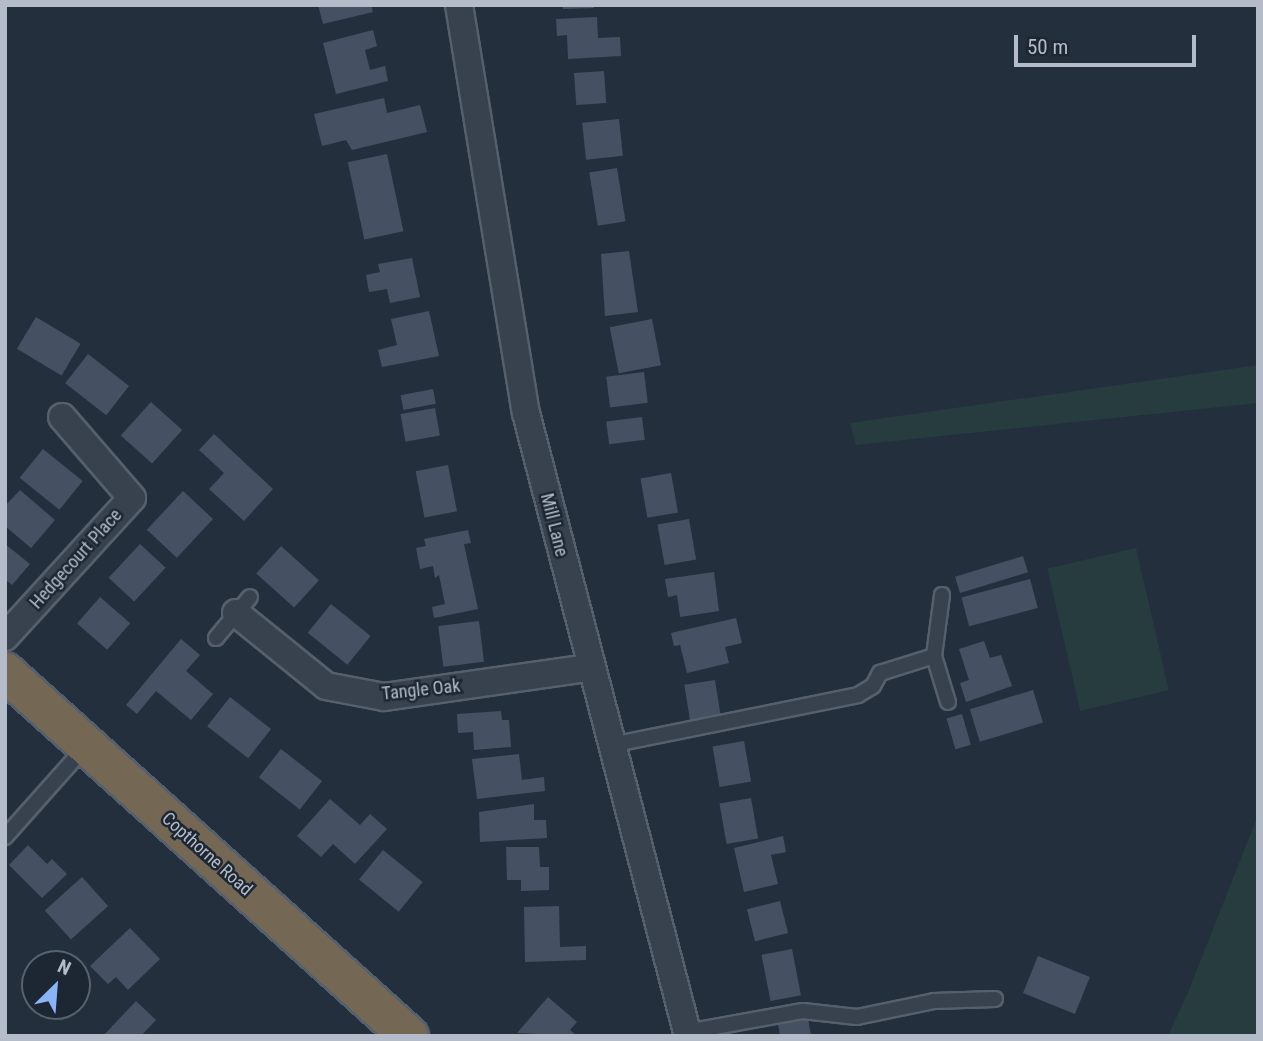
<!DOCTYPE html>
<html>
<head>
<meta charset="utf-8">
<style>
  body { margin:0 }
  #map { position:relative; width:1263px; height:1041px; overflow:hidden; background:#242f3e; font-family:"Roboto Condensed",sans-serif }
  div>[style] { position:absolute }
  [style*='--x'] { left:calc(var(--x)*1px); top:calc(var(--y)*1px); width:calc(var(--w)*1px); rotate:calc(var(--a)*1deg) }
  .green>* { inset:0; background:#263c3f; transform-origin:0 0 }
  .building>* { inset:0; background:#455162; transform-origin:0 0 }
  .roads { filter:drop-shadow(2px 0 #565f6c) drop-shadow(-2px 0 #565f6c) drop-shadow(0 2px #565f6c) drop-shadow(0 -2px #565f6c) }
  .lane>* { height:14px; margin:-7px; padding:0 7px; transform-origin:7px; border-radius:7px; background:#38414e }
  .street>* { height:26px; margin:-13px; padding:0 13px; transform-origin:13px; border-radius:13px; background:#38414e }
  .highway>* { height:38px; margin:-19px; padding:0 19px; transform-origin:19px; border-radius:19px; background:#746855 }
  span { translate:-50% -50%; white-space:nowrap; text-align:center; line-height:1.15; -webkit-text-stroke:5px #1d2633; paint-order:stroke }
  .street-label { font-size:18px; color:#b4bcc9 }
  .frame { position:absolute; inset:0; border:7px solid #b4bcc9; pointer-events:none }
  .north { position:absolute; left:21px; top:950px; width:70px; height:70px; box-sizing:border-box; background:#1d2633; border:2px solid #59626f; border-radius:50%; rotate:25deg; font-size:19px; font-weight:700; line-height:28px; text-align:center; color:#b4bcc9 }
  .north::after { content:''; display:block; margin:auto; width:24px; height:32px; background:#8ab4f8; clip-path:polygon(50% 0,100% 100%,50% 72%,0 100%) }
  .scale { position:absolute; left:1014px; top:35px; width:182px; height:32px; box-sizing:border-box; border:4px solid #b4bcc9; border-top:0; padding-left:9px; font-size:21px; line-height:24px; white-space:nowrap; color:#b4bcc9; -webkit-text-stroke:5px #1d2633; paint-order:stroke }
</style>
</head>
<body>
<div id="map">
  <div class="green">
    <div style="clip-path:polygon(1258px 365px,1258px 403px,856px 445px,850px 423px)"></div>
    <div style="left:1136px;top:548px;width:146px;height:91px;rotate:77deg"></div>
    <div style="clip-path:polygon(1258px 815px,1258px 1036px,1168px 1036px,1189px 990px)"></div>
  </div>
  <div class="building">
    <div style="clip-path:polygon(318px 5px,371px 5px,373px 12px,323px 24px)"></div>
    <div style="clip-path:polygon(563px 5px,594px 5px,594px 8px,563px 9px)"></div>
    <div style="clip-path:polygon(597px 17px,598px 38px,620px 37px,621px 56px,568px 59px,567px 35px,557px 36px,556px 19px)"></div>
    <div style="clip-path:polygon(373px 30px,377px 46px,365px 50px,370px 70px,385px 66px,388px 81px,336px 94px,323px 43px)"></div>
    <div style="left:604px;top:71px;width:32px;height:30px;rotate:86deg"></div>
    <div style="clip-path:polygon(384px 98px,387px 113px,420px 105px,427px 132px,352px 150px,346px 140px,322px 146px,314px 114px)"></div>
    <div style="left:619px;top:119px;width:37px;height:37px;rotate:84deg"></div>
    <div style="left:387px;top:154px;width:79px;height:40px;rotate:78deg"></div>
    <div style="left:617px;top:168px;width:54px;height:28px;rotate:81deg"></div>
    <div style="clip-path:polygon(629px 251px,638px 312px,605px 316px,601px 254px)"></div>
    <div style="clip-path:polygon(412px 258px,420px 297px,390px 303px,387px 289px,369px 292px,366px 275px,380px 272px,378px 264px)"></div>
    <div style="clip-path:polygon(429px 311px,439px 356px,382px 367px,378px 350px,397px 345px,391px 319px)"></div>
    <div style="left:36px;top:317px;width:52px;height:37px;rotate:31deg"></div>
    <div style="left:652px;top:319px;width:47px;height:43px;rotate:79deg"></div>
    <div style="left:88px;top:354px;width:52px;height:37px;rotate:38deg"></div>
    <div style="left:644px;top:372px;width:31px;height:38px;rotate:83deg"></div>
    <div style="left:433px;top:389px;width:15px;height:33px;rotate:79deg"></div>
    <div style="left:151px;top:402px;width:42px;height:45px;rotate:42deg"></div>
    <div style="left:435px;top:408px;width:28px;height:35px;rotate:80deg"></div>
    <div style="left:642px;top:417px;width:23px;height:36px;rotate:83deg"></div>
    <div style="clip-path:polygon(214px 434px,273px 489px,244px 521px,209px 489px,224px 473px,199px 450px)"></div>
    <div style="left:43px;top:449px;width:51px;height:37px;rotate:39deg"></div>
    <div style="left:448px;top:465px;width:47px;height:33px;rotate:79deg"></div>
    <div style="left:671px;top:473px;width:40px;height:31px;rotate:80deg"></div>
    <div style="clip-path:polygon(20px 490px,55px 520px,31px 548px,5px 526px,5px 506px)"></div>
    <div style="left:183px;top:491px;width:41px;height:53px;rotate:43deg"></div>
    <div style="left:689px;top:519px;width:41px;height:32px;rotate:80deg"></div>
    <div style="clip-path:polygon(468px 530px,471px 543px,464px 544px,478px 609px,434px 618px,432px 607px,445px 604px,439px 575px,435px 578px,433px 566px,420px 569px,416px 548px,426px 546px,424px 539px)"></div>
    <div style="clip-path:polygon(5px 544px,30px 564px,12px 585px,5px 579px)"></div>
    <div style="left:140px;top:544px;width:35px;height:46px;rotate:43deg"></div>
    <div style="left:281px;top:546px;width:51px;height:37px;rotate:42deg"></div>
    <div style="left:1023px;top:556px;width:17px;height:71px;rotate:73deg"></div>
    <div style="clip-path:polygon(714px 572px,719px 611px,680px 617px,677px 595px,668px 597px,665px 579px)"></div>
    <div style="left:1030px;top:579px;width:30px;height:71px;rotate:75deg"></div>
    <div style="left:100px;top:597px;width:40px;height:35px;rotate:41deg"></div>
    <div style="left:331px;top:604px;width:51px;height:37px;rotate:39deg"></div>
    <div style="clip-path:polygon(736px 618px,742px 643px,725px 647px,729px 663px,687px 673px,680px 645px,674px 646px,671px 633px)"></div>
    <div style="left:479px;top:621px;width:41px;height:41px;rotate:83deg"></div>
    <div style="clip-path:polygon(181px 639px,200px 655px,186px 671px,213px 694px,191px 720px,156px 691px,137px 714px,126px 705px)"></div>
    <div style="clip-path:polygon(984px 641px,990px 658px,1001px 655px,1012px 686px,966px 702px,960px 683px,969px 680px,959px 649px)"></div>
    <div style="left:715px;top:680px;width:39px;height:31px;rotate:81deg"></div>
    <div style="left:1033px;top:690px;width:34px;height:66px;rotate:73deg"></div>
    <div style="left:230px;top:697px;width:52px;height:37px;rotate:38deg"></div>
    <div style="clip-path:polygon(501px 711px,502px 720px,509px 720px,511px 747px,474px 750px,473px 732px,458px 733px,457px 714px)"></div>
    <div style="left:962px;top:714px;width:32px;height:16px;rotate:74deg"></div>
    <div style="left:744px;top:741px;width:41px;height:32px;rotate:80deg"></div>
    <div style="left:281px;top:749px;width:52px;height:36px;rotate:38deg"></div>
    <div style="clip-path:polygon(519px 754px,522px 780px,544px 777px,545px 791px,477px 799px,472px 759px)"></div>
    <div style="left:751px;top:798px;width:41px;height:32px;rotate:80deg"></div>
    <div style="clip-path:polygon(330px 799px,360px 825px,370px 814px,387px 829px,355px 864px,333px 844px,321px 857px,297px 836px)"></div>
    <div style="clip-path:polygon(534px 804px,534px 820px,546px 820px,547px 838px,480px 842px,479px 812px)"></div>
    <div style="clip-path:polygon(783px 836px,786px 852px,771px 855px,778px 884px,744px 892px,734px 848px)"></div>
    <div style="clip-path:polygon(28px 845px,47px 864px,52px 859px,67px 874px,42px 898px,9px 865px)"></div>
    <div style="clip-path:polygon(506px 847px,539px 847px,540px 867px,549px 867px,549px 890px,521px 891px,521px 880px,507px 880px)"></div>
    <div style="left:383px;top:850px;width:51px;height:38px;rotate:39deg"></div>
    <div style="left:82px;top:877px;width:39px;height:50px;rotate:48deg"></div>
    <div style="left:780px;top:901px;width:33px;height:34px;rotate:76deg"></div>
    <div style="clip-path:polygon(559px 906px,560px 947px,586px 946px,586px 960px,525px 962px,524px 907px)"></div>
    <div style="clip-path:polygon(130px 928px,160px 959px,128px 990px,116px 977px,108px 984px,90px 966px)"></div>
    <div style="left:792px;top:949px;width:47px;height:31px;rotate:79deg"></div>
    <div style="left:1038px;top:956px;width:56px;height:40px;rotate:22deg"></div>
    <div style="clip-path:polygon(548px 997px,577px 1022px,570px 1030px,577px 1036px,517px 1033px)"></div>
    <div style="clip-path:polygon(136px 1001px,156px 1020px,141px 1036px,103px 1036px)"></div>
    <div style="clip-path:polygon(808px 1018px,811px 1036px,780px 1036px,778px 1023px)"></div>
  </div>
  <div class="roads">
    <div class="lane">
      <div style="--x:942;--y:595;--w:62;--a:97.5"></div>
      <div style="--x:934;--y:656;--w:48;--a:73.1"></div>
      <div style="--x:216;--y:638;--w:53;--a:-50.3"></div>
      <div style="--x:611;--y:745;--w:252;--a:-11.4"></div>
      <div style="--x:858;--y:695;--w:17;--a:-31"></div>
      <div style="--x:873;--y:686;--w:15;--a:-62"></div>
      <div style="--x:880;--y:673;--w:57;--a:-17.5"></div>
      <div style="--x:5;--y:837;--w:122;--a:-48.3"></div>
      <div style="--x:687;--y:1032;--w:118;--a:-10.3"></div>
      <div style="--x:803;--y:1011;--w:54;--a:6.3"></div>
      <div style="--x:857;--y:1017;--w:79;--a:-11.7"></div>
      <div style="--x:934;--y:1001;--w:61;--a:-1.9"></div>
    </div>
    <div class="street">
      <div style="--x:459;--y:5;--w:413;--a:80.7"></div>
      <div style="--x:526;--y:413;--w:644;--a:75.42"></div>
      <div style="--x:236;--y:613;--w:116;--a:39"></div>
      <div style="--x:326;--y:686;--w:59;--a:10.7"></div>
      <div style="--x:384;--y:697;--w:207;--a:-8.1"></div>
      <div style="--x:5;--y:637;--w:188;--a:-47.6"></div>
      <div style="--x:132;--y:498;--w:107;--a:-130.8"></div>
    </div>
    <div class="highway">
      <div style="--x:5;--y:672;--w:544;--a:42.02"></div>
    </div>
  </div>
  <div class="street-label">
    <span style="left:554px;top:525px;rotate:76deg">Mill Lane</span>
    <span style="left:76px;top:559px;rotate:-48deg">Hedgecourt Place</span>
    <span style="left:421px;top:690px;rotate:-6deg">Tangle Oak</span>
    <span style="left:207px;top:854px;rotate:42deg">Copthorne Road</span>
  </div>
  <div class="frame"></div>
  <div class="north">N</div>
  <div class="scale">50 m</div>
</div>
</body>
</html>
